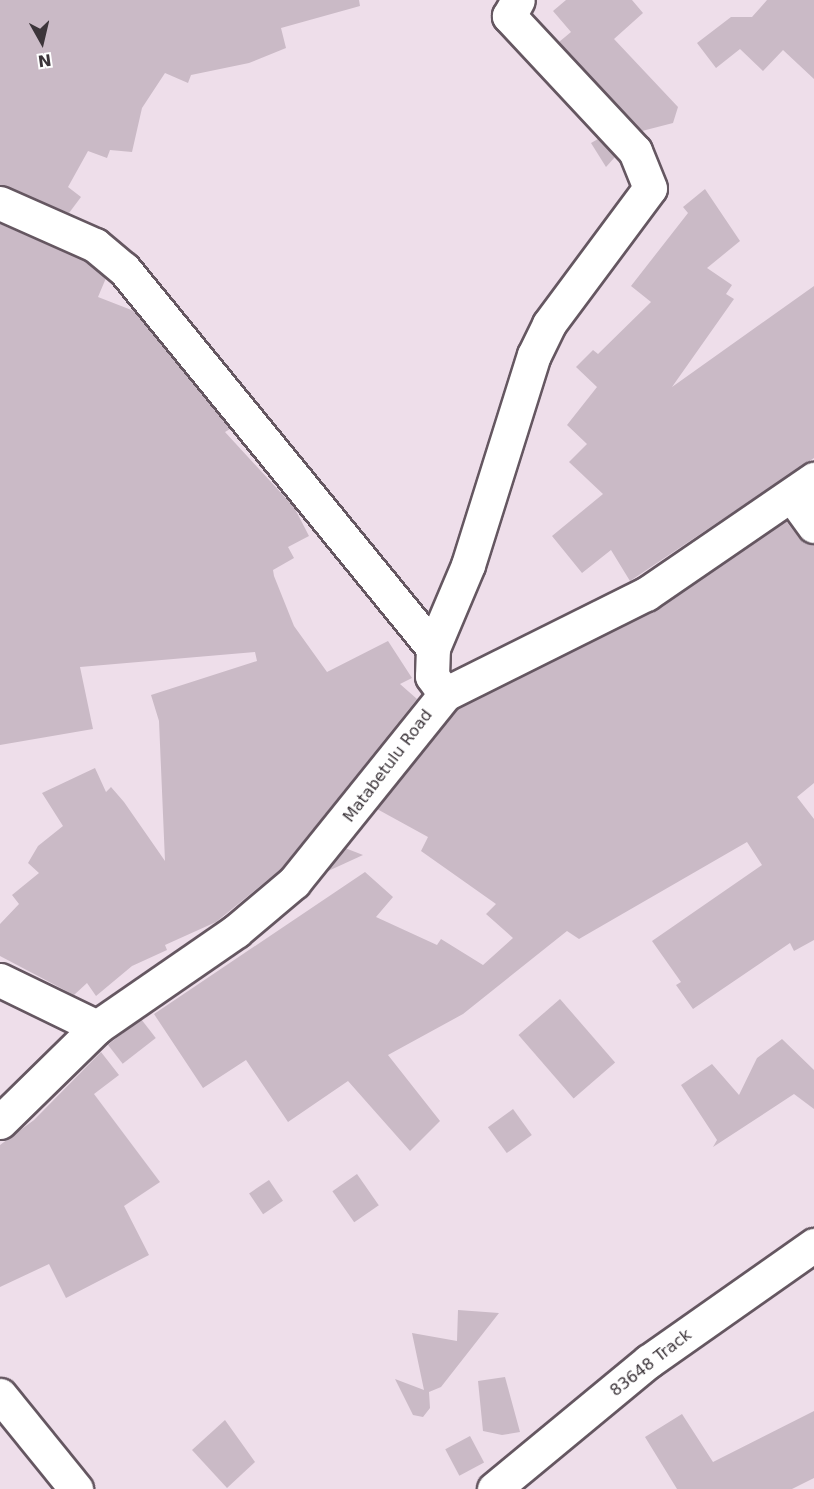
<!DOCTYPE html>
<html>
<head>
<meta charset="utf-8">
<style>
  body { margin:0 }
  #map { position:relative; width:814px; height:1489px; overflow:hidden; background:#eedeea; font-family:"DejaVu Sans",sans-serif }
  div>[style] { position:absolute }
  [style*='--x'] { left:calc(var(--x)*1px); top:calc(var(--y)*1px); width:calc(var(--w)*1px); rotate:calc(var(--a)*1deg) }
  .building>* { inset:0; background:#cabac6; transform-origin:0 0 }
  .roads { filter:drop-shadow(2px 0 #655761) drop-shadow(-2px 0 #655761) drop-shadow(0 2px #655761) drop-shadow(0 -2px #655761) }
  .minor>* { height:33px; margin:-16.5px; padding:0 16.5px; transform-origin:16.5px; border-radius:16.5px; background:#fff }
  span { translate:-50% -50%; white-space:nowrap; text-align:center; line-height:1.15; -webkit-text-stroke:6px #fff; paint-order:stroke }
  .street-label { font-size:16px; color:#3c353a }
  .north { position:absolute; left:12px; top:12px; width:60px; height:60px; -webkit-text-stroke:4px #fff; paint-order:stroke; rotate:172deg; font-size:16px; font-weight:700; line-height:24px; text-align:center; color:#3c353a }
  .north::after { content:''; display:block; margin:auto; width:21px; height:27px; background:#3c353a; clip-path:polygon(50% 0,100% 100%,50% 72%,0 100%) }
</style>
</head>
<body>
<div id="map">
  <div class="building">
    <div style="clip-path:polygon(0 0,359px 0,360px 6px,281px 28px,286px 48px,249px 63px,191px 75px,188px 83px,165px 73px,142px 108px,132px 152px,110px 150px,107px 158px,88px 151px,68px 187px,81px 197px,69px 213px,0 185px)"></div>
    <div style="clip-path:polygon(566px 0,632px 0,643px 13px,614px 39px,678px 107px,673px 123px,642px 131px,559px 42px,571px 32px,553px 11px)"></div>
    <div style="clip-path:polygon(767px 0,814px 0,814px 79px,783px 50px,763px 71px,740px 49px,716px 68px,697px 43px,731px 17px,752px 17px)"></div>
    <div style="clip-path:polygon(598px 139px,615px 157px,606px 167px,591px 143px)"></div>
    <div style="clip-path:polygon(705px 189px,740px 241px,707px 268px,732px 285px,726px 294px,734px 299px,672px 387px,814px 286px,814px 458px,630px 581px,611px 550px,582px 573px,552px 536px,603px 494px,569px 462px,587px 444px,567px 425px,597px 387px,576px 367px,593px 350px,598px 354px,651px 302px,631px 286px,688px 213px,683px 207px)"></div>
    <div style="clip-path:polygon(0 224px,85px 261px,106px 278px,98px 297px,134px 311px,230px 429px,225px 432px,294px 507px,309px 536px,288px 547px,294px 558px,273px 570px,274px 576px,294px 626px,327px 672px,388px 641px,412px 678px,400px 684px,417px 699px,281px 869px,216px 922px,165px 945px,167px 950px,132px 966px,96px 996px,87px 983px,74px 995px,0 956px,0 924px,19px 904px,12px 895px,39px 873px,28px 863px,38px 846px,63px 826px,42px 793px,95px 768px,106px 792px,111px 787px,124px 802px,165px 861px,159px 721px,151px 695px,257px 661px,255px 652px,80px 667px,93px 729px,0 745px)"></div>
    <div style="clip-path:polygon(786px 521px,799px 538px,814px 544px,814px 783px,797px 797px,814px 819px,814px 940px,794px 951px,790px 943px,693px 1009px,676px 985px,681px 982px,652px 941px,762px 865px,747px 842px,579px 939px,567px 931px,463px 1014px,388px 1055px,440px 1121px,410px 1151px,348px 1081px,288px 1122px,246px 1060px,203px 1088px,154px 1014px,365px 872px,393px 897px,376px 917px,437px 945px,441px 939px,483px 965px,513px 938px,486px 914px,496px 904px,421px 851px,428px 837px,377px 809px,457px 709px,654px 611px)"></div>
    <div style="clip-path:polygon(345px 848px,363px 855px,326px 872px)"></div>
    <div style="left:560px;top:999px;width:84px;height:55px;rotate:49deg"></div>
    <div style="left:141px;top:1019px;width:24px;height:42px;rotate:52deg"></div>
    <div style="clip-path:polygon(782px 1039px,814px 1070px,814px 1109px,794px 1094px,713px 1147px,717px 1140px,681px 1085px,712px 1064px,739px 1095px,757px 1058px)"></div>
    <div style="clip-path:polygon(101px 1052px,119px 1075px,94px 1094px,160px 1182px,124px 1206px,149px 1255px,66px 1298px,49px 1264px,0 1287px,0 1145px,34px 1120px)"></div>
    <div style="left:513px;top:1109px;width:32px;height:31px;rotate:54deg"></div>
    <div style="left:357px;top:1174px;width:38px;height:30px;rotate:55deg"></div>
    <div style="left:269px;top:1180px;width:25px;height:24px;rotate:56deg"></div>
    <div style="clip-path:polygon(458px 1310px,499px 1313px,441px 1387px,429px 1392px,430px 1408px,423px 1417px,413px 1415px,395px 1379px,424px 1390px,412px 1333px,457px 1341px)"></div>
    <div style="clip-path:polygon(505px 1377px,520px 1432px,502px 1435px,483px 1431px,478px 1381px)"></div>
    <div style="clip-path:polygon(814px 1411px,814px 1478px,792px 1489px,677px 1489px,645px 1437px,682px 1414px,713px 1462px)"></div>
    <div style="clip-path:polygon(225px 1420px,255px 1462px,227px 1488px,192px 1450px)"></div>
    <div style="left:470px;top:1436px;width:30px;height:28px;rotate:62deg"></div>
  </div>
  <div class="roads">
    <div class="minor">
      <div style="--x:0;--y:203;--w:104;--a:23.9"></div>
      <div style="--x:95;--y:245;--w:38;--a:40"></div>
      <div style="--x:124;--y:269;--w:489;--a:50.8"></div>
      <div style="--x:792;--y:496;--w:37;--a:54"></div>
      <div style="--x:445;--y:694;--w:22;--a:-126"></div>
      <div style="--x:432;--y:676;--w:28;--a:-88"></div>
      <div style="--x:433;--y:648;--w:90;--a:-67.1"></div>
      <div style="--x:468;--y:565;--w:220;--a:-72.6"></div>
      <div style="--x:534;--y:355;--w:34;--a:-64"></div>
      <div style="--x:549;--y:324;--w:169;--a:-53.4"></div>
      <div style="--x:650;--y:188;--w:40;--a:-112"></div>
      <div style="--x:635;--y:151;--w:185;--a:-133"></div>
      <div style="--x:509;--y:16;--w:18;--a:-61"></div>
      <div style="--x:0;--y:980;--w:108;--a:25.9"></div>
      <div style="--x:0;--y:1122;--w:136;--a:-44.4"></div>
      <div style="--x:97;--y:1027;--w:169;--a:-34.6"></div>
      <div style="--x:236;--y:931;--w:76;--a:-40.2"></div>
      <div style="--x:294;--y:882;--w:241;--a:-51.2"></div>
      <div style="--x:445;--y:694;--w:225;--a:-26.5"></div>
      <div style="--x:646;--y:594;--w:204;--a:-34.4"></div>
      <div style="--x:0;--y:1395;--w:121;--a:51"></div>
      <div style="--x:494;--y:1489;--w:201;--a:-39.6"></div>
      <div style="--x:649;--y:1361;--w:202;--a:-35.1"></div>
    </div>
  </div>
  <div class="street-label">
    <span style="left:388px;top:766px;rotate:-53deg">Matabetulu Road</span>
    <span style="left:651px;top:1363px;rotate:-38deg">83648 Track</span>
  </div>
  <div class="north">N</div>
</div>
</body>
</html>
